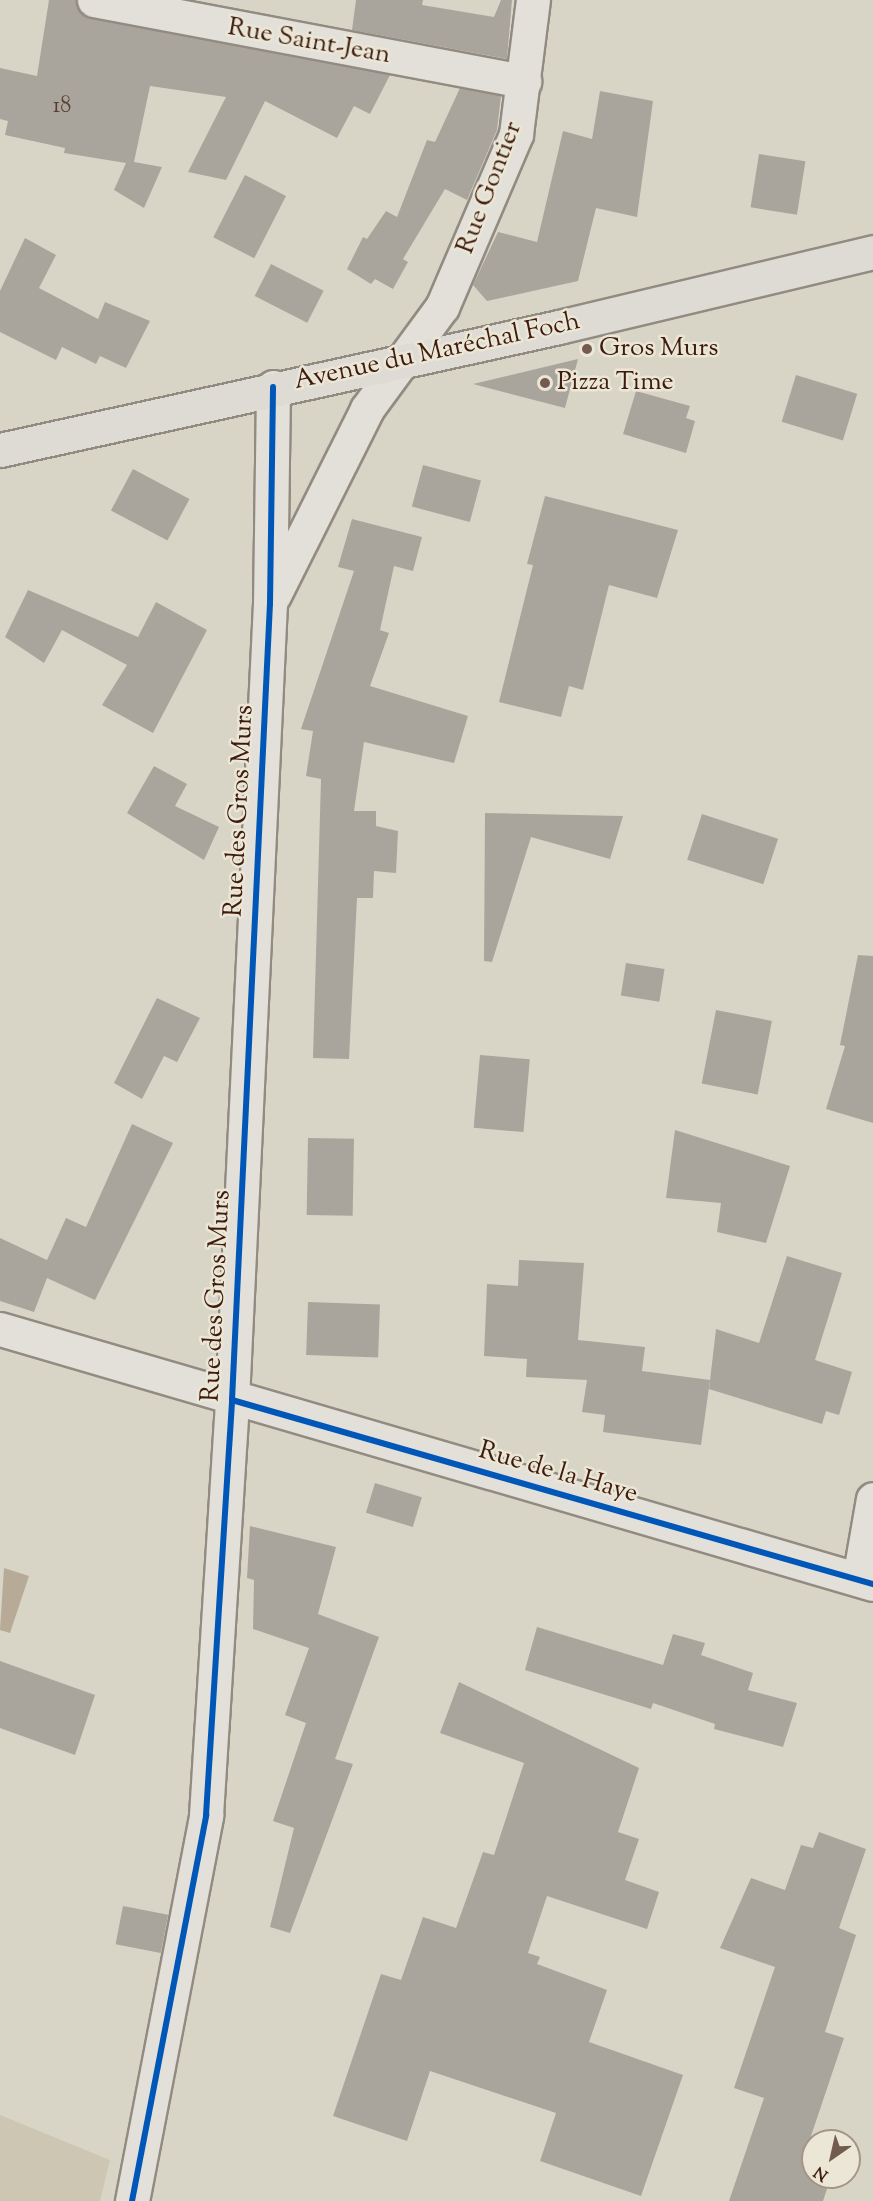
<!DOCTYPE html>
<html>
<head>
<meta charset="utf-8">
<style>
  body { margin:0 }
  #map { position:relative; width:873px; height:2201px; overflow:hidden; background:#d8d5c7; font-family:"Sorts Mill Goudy",serif }
  div>[style] { position:absolute }
  [style*='--x'] { left:calc(var(--x)*1px); top:calc(var(--y)*1px); width:calc(var(--w)*1px); rotate:calc(var(--a)*1deg) }
  .green>* { inset:0; background:#cdc6b2 }
  .water>* { inset:0; background:#b7aa97 }
  .building>* { inset:0; background:#aaa59c; transform-origin:0 0 }
  .roads { filter:drop-shadow(2px 0 #928b82) drop-shadow(-2px 0 #928b82) drop-shadow(0 2px #928b82) drop-shadow(0 -2px #928b82) }
  .minor>* { height:33px; margin:-16.5px; padding:0 16.5px; transform-origin:16.5px; border-radius:16.5px; background:#e2e0d9 }
  .major>* { height:33px; margin:-16.5px; padding:0 16.5px; transform-origin:16.5px; border-radius:16.5px; background:#dddbd3 }
  .cycleway>* { height:6px; margin:-3px; padding:0 3px; transform-origin:3px; border-radius:3px; background:#0057b8 }
  .dots>* { width:16px; height:16px; translate:-50% -50%; box-sizing:border-box; border:3px solid #ebe6d5; border-radius:50% }
  span { translate:-50% -50%; white-space:nowrap; text-align:center; line-height:1.15; -webkit-text-stroke:5px #ebe6d5; paint-order:stroke }
  .number-label { font-size:22px; color:#583e32 }
  .number-label span { -webkit-text-stroke-width:0 }
  .street-label { font-size:26px; color:#3d1b0f }
  .poi-label { font-size:26px; color:#3d1b0f }
  .left { translate:0 -50%; text-align:left }
  .north { position:absolute; left:801px; top:2129px; width:60px; height:60px; box-sizing:border-box; background:#ebe6d5; border:2px solid #a59586; border-radius:50%; rotate:214deg; font-size:16px; font-weight:700; line-height:24px; text-align:center; color:#3d1b0f }
  .north::after { content:''; display:block; margin:auto; width:21px; height:27px; background:#735c4f; clip-path:polygon(50% 0,100% 100%,50% 72%,0 100%) }
</style>
</head>
<body>
<div id="map">
  <div class="green">
    <div style="clip-path:polygon(0 2115px,110px 2160px,100px 2201px,0 2201px)"></div>
  </div>
  <div class="water">
    <div style="clip-path:polygon(4px 1568px,29px 1576px,10px 1633px,0 1630px)"></div>
  </div>
  <div class="building">
    <div style="clip-path:polygon(49px 0,76px 0,81px 14px,91px 18px,390px 75px,370px 114px,354px 106px,337px 138px,265px 101px,226px 180px,188px 172px,226px 97px,150px 86px,134px 162px,162px 167px,144px 208px,114px 190px,126px 163px,64px 153px,65px 148px,5px 135px,8px 121px,0 119px,0 68px,37px 76px)"></div>
    <div style="clip-path:polygon(356px 0,423px 0,422px 5px,494px 17px,501px 0,512px 0,507px 59px,352px 30px)"></div>
    <div style="clip-path:polygon(460px 88px,501px 96px,497px 130px,467px 200px,445px 189px,403px 259px,408px 262px,393px 289px,375px 279px,371px 284px,347px 269px,363px 237px,367px 239px,386px 211px,397px 217px,427px 140px,435px 142px)"></div>
    <div style="clip-path:polygon(600px 91px,653px 101px,637px 217px,596px 208px,578px 281px,487px 301px,473px 285px,498px 232px,537px 242px,563px 131px,592px 139px)"></div>
    <div style="left:759px;top:154px;width:47px;height:54px;rotate:9deg"></div>
    <div style="left:245px;top:175px;width:46px;height:70px;rotate:27deg"></div>
    <div style="clip-path:polygon(25px 238px,56px 255px,39px 288px,98px 319px,105px 302px,150px 321px,126px 368px,100px 356px,96px 364px,62px 347px,56px 360px,0 332px,0 291px)"></div>
    <div style="left:271px;top:264px;width:59px;height:36px;rotate:27deg"></div>
    <div style="clip-path:polygon(578px 359px,565px 408px,473px 384px)"></div>
    <div style="left:796px;top:375px;width:64px;height:49px;rotate:17deg"></div>
    <div style="clip-path:polygon(636px 391px,690px 406px,686px 418px,695px 421px,686px 453px,623px 434px)"></div>
    <div style="left:423px;top:465px;width:60px;height:43px;rotate:15deg"></div>
    <div style="left:133px;top:469px;width:64px;height:47px;rotate:28deg"></div>
    <div style="clip-path:polygon(545px 496px,678px 530px,657px 598px,609px 585px,583px 690px,569px 686px,561px 717px,499px 702px,533px 565px,527px 564px)"></div>
    <div style="clip-path:polygon(352px 519px,422px 537px,413px 571px,394px 566px,380px 630px,389px 633px,370px 686px,468px 716px,454px 763px,364px 742px,354px 811px,376px 811px,376px 826px,398px 831px,396px 873px,374px 871px,373px 898px,357px 898px,349px 1059px,313px 1058px,321px 779px,306px 776px,313px 731px,301px 729px,354px 571px,338px 567px)"></div>
    <div style="clip-path:polygon(28px 590px,138px 637px,156px 602px,207px 630px,153px 733px,102px 705px,127px 665px,62px 630px,44px 663px,5px 637px)"></div>
    <div style="clip-path:polygon(154px 766px,187px 784px,175px 806px,219px 827px,204px 860px,127px 813px)"></div>
    <div style="clip-path:polygon(485px 813px,623px 816px,610px 859px,531px 837px,492px 962px,484px 961px)"></div>
    <div style="left:702px;top:814px;width:80px;height:48px;rotate:18deg"></div>
    <div style="clip-path:polygon(858px 955px,873px 956px,873px 1123px,826px 1109px,845px 1046px,840px 1045px)"></div>
    <div style="left:626px;top:963px;width:39px;height:33px;rotate:9deg"></div>
    <div style="clip-path:polygon(157px 998px,200px 1018px,177px 1062px,164px 1056px,142px 1099px,114px 1083px)"></div>
    <div style="left:716px;top:1010px;width:57px;height:75px;rotate:11deg"></div>
    <div style="left:480px;top:1055px;width:50px;height:73px;rotate:5deg"></div>
    <div style="clip-path:polygon(132px 1124px,173px 1143px,95px 1300px,47px 1278px,34px 1312px,0 1301px,0 1238px,47px 1260px,66px 1218px,86px 1227px)"></div>
    <div style="clip-path:polygon(675px 1130px,790px 1166px,766px 1243px,717px 1232px,721px 1203px,666px 1198px)"></div>
    <div style="left:308px;top:1138px;width:46px;height:77px;rotate:1deg"></div>
    <div style="clip-path:polygon(787px 1256px,842px 1273px,815px 1360px,852px 1372px,839px 1415px,826px 1411px,822px 1424px,709px 1389px,716px 1329px,759px 1343px)"></div>
    <div style="clip-path:polygon(519px 1260px,584px 1263px,578px 1340px,645px 1347px,642px 1371px,710px 1380px,701px 1445px,603px 1432px,605px 1415px,582px 1412px,587px 1380px,526px 1377px,527px 1359px,484px 1356px,487px 1284px,518px 1286px)"></div>
    <div style="left:308px;top:1302px;width:72px;height:53px;rotate:2deg"></div>
    <div style="left:375px;top:1483px;width:49px;height:31px;rotate:17deg"></div>
    <div style="clip-path:polygon(250px 1526px,336px 1547px,318px 1614px,379px 1637px,335px 1759px,353px 1764px,290px 1933px,270px 1927px,294px 1828px,273px 1821px,306px 1723px,285px 1715px,309px 1648px,253px 1629px,254px 1580px,247px 1578px)"></div>
    <div style="clip-path:polygon(537px 1627px,663px 1665px,673px 1634px,705px 1643px,701px 1655px,753px 1673px,748px 1690px,797px 1703px,783px 1747px,714px 1729px,715px 1724px,653px 1703px,651px 1709px,525px 1670px)"></div>
    <div style="clip-path:polygon(0 1661px,95px 1695px,75px 1755px,0 1728px)"></div>
    <div style="clip-path:polygon(459px 1682px,639px 1768px,618px 1832px,639px 1839px,625px 1880px,659px 1892px,647px 1929px,547px 1896px,528px 1953px,540px 1957px,537px 1964px,607px 1990px,589px 2042px,683px 2075px,641px 2196px,540px 2161px,556px 2113px,430px 2071px,407px 2141px,333px 2116px,381px 1974px,401px 1980px,423px 1917px,456px 1928px,483px 1852px,494px 1855px,524px 1763px,440px 1733px)"></div>
    <div style="clip-path:polygon(819px 1832px,866px 1849px,839px 1928px,856px 1935px,825px 2032px,844px 2038px,810px 2139px,815px 2141px,813px 2177px,831px 2177px,823px 2201px,729px 2201px,764px 2098px,734px 2088px,775px 1967px,720px 1948px,751px 1878px,785px 1890px,801px 1845px,813px 1848px)"></div>
    <div style="left:123px;top:1906px;width:46px;height:39px;rotate:11deg"></div>
  </div>
  <div class="roads">
    <div class="minor">
      <div style="--x:94;--y:0;--w:438;--a:10.7"></div>
      <div style="--x:274;--y:595;--w:208;--a:-63.4"></div>
      <div style="--x:367;--y:409;--w:127;--a:-53.7"></div>
      <div style="--x:442;--y:307;--w:188;--a:-66.8"></div>
      <div style="--x:516;--y:134;--w:135;--a:-82.8"></div>
      <div style="--x:0;--y:1329;--w:909;--a:16.28"></div>
      <div style="--x:859;--y:1579;--w:81;--a:-80.1"></div>
      <div style="--x:132;--y:2201;--w:393;--a:-79.1"></div>
      <div style="--x:206;--y:1815;--w:416;--a:-86.4"></div>
      <div style="--x:232;--y:1400;--w:797;--a:-87.27"></div>
      <div style="--x:270;--y:604;--w:217;--a:-89.2"></div>
    </div>
    <div class="major">
      <div style="--x:0;--y:450;--w:572;--a:-12.41"></div>
      <div style="--x:559;--y:327;--w:323;--a:-13.4"></div>
    </div>
  </div>
  <div class="cycleway">
    <div style="--x:232;--y:1400;--w:667;--a:16.02"></div>
    <div style="--x:132;--y:2201;--w:393;--a:-79.1"></div>
    <div style="--x:206;--y:1815;--w:416;--a:-86.4"></div>
    <div style="--x:232;--y:1400;--w:797;--a:-87.27"></div>
    <div style="--x:270;--y:604;--w:217;--a:-89.2"></div>
  </div>
  <div class="dots">
    <div style="left:587px;top:349px;background:#735c4f"></div>
    <div style="left:545px;top:383px;background:#735c4f"></div>
  </div>
  <div class="number-label">
    <span style="left:62px;top:108px">18</span>
  </div>
  <div class="street-label">
    <span style="left:309px;top:42px;rotate:10deg">Rue Saint-Jean</span>
    <span style="left:490px;top:188px;rotate:-69deg">Rue Gontier</span>
    <span style="left:437px;top:352px;rotate:-12deg">Avenue du Maréchal Foch</span>
    <span style="left:240px;top:811px;rotate:-87deg">Rue des Gros Murs</span>
    <span style="left:217px;top:1296px;rotate:-87deg">Rue des Gros Murs</span>
    <span style="left:558px;top:1473px;rotate:16deg">Rue de la Haye</span>
  </div>
  <div class="poi-label">
    <span class="left" style="left:599px;top:349px">Gros Murs</span>
    <span class="left" style="left:557px;top:383px">Pizza Time</span>
  </div>
  <div class="north">N</div>
</div>
</body>
</html>
